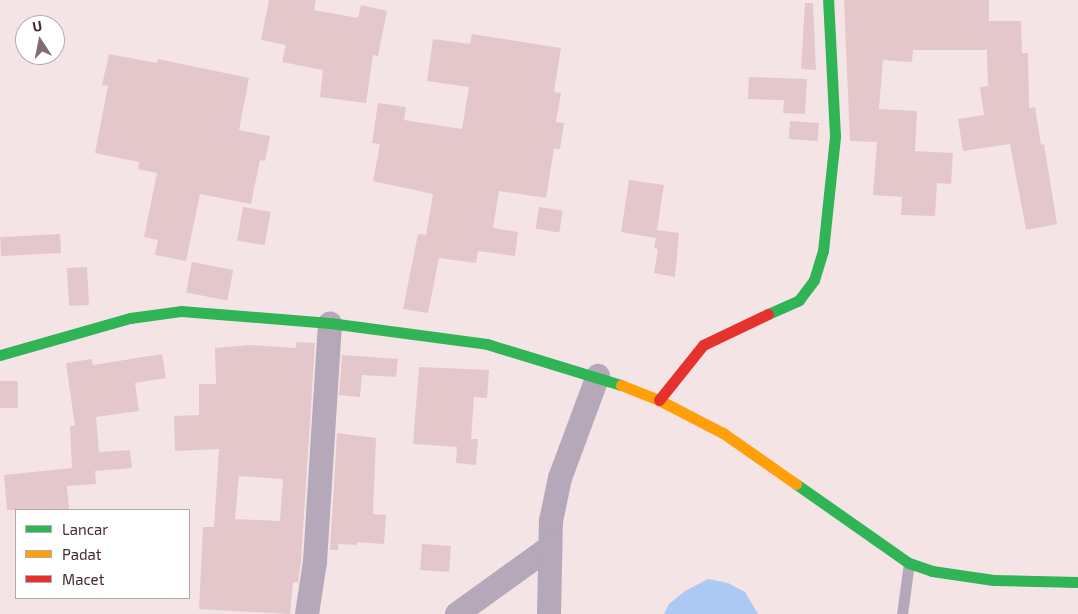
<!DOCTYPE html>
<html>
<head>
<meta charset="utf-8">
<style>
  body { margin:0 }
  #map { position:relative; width:1078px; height:614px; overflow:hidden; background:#f5e4e6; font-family:"Exo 2",sans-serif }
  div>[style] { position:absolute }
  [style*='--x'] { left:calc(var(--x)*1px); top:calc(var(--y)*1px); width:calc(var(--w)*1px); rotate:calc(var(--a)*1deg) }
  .water>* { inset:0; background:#abc9f2 }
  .building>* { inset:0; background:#e3c7cb; transform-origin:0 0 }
  .lane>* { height:11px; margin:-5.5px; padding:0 5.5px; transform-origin:5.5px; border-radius:5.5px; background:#b5a8b8 }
  .street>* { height:24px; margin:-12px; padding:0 12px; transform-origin:12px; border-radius:12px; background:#b5a8b8 }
  .fast>* { height:11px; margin:-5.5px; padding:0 5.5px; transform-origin:5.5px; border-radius:5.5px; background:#30b455 }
  .slow>* { height:11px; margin:-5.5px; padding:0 5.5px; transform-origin:5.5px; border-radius:5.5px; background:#ff9f0a }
  .jam>* { height:11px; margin:-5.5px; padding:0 5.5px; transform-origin:5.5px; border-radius:5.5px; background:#e5322d }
  span { translate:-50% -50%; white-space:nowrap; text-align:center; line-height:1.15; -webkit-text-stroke:4px #fff; paint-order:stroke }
  .legend { position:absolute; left:15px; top:509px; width:175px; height:90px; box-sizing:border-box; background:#fff; border:1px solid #b5aaab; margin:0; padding:6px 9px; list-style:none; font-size:15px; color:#462b2e }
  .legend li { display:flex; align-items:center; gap:10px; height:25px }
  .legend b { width:25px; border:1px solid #b5aaab }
  .north { position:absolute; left:15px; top:15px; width:50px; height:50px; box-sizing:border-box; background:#fff; border:1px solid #b5aaab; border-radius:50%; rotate:349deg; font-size:14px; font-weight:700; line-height:20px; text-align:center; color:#462b2e }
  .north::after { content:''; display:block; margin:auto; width:18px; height:22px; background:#836c6e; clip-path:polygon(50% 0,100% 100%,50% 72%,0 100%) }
</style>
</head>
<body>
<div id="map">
  <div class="water">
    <div style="clip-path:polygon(708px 579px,728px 583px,745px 592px,758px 614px,664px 614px,669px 604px,685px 591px)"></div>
  </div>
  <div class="building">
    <div style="clip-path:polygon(269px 0,316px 0,314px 10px,358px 18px,361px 5px,387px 11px,378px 56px,373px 55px,366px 103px,320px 97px,323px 70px,282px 62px,286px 45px,261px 40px)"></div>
    <div style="clip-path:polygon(844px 0,989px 0,989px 21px,1021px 21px,1022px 53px,1028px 53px,1029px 108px,1035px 107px,1041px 145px,1044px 144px,1057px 224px,1026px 230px,1010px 144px,963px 151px,958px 119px,984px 115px,980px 87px,988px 86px,987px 50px,913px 50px,912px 62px,883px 60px,879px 109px,917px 111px,915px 151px,953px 153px,951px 184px,937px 183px,935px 216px,901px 215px,902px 197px,873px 195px,877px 142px,850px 141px)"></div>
    <div style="clip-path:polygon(805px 3px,813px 3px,816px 70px,801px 69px)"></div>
    <div style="clip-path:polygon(472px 34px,561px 48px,554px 92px,561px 93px,556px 122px,564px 123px,560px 149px,554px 149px,546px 198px,499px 191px,493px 228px,518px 232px,515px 256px,478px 251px,476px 263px,439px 258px,428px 313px,403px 309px,418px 234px,426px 235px,433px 194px,373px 181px,380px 144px,372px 143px,378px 103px,406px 107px,404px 120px,462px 129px,469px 87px,427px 81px,433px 39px,470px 44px)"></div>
    <div style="clip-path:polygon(109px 54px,157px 63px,158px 59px,249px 78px,239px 130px,270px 136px,265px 161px,260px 160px,251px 204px,200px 194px,186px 261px,155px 255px,158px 240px,144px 237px,157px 173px,138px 169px,139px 162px,95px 153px,108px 86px,102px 85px)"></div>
    <div style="clip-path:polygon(749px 77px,807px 79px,805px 114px,783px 113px,784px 100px,748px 99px)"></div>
    <div style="left:790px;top:121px;width:29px;height:18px;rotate:4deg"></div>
    <div style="clip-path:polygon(629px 180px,664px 185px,657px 230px,679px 233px,675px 277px,654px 273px,658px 249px,654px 248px,656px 238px,621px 232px)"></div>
    <div style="left:243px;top:207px;width:28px;height:34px;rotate:10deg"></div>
    <div style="left:539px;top:207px;width:24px;height:22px;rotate:9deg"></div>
    <div style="left:60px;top:234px;width:19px;height:60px;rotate:87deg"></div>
    <div style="left:192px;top:262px;width:42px;height:31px;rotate:11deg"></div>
    <div style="left:87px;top:267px;width:38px;height:20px;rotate:87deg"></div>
    <div style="clip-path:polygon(evenodd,296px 342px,315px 343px,301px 561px,298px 582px,293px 582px,290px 614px,199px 609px,203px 527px,214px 527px,219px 449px,175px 451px,174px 416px,199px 415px,199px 384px,216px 384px,215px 348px,250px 345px,296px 348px,296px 342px,239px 476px,283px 479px,280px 521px,235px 519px,239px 476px)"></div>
    <div style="clip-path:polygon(162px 354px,166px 378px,135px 383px,139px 411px,96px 417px,99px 452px,130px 450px,132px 468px,95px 471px,96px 484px,67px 486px,69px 510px,7px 510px,4px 475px,72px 468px,70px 426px,75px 426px,66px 363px,92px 359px,93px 365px)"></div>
    <div style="clip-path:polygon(342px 355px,398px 359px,396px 377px,362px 375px,360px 397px,339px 395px)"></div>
    <div style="clip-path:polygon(419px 367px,489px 370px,487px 398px,474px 397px,471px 439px,478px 439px,476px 465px,456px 463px,457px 447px,413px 444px)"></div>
    <div style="left:0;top:381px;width:18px;height:27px"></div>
    <div style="clip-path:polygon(337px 433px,376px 438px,373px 514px,386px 515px,384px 544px,357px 542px,357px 545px,338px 544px,338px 550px,330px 550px)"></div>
    <div style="left:422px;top:544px;width:29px;height:26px;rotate:4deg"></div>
  </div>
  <div class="lane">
    <div style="--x:902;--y:614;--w:51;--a:-82.2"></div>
  </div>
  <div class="street">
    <div style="--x:307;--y:614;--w:53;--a:-81.3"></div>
    <div style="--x:315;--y:562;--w:239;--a:-86.4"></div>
    <div style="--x:457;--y:614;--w:115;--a:-35.8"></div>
    <div style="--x:549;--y:614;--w:93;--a:-88.8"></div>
    <div style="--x:551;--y:521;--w:44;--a:-78.2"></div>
    <div style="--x:560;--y:478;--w:109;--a:-69.6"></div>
  </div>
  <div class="fast">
    <div style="--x:768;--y:314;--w:34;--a:-24"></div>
    <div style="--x:799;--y:300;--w:25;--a:-53"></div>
    <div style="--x:814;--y:280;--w:30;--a:-73"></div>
    <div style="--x:823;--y:251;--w:116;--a:-84"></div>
    <div style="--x:835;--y:136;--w:136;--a:-92.9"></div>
    <div style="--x:0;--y:355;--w:135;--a:-15.9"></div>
    <div style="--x:130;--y:318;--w:51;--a:-7.8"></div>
    <div style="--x:181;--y:311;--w:149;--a:4.6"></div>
    <div style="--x:330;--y:323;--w:158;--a:7.6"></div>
    <div style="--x:487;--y:344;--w:140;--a:17"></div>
    <div style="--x:796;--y:484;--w:138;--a:35"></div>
    <div style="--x:909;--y:563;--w:24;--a:19"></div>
    <div style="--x:932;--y:571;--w:62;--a:8.4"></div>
    <div style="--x:993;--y:580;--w:85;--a:1.3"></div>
  </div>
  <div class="slow">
    <div style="--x:621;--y:385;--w:41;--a:21.5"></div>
    <div style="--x:659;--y:400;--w:72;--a:27.3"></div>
    <div style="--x:723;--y:433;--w:89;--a:34.9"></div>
  </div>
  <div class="jam">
    <div style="--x:659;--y:400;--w:70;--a:-51.3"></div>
    <div style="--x:703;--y:345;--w:72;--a:-25.5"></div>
  </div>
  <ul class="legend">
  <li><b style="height:6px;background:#30b455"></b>Lancar</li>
  <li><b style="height:6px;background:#ff9f0a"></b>Padat</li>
  <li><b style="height:6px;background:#e5322d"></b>Macet</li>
  </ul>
  <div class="north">U</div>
</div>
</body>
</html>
